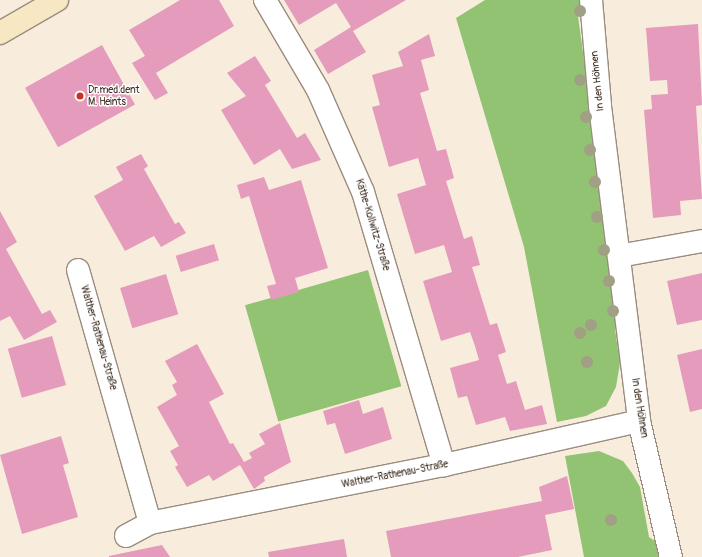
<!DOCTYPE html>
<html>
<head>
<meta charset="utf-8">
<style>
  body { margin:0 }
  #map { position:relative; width:702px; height:557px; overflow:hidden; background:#f8eddd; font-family:Pangolin,sans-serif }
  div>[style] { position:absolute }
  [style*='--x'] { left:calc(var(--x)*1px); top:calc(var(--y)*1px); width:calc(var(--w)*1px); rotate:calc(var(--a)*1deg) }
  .green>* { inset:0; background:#92c373; transform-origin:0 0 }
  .building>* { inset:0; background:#e59bbb; transform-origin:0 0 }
  .roads { filter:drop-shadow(1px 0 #9a8c7e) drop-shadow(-1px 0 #9a8c7e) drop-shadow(0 1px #9a8c7e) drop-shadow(0 -1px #9a8c7e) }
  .minor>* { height:22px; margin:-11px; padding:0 11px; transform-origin:11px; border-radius:11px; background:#fff }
  .secondary>* { height:22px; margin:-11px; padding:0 11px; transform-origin:11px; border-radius:11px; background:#f7e8c3 }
  .trees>* { width:12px; height:12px; margin:-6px; border-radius:50%; background:#a19f84 }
  .dots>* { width:11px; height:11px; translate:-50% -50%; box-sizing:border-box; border:2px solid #fff; border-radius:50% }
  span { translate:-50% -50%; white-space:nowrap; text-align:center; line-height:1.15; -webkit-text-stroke:3px #fff; paint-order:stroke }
  .street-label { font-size:10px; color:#3b2a1e }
  .poi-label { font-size:10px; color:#3b2a1e }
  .left { translate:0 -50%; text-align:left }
</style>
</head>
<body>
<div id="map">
  <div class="green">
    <div style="clip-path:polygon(485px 0,581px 0,578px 16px,620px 318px,615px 329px,620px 363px,616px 387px,606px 406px,586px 416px,557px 422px,524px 247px,456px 18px)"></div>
    <div style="left:368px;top:270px;width:121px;height:128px;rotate:74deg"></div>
    <div style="clip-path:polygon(599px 451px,623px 461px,632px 473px,640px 487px,649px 537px,662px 546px,664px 557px,584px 557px,565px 456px)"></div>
  </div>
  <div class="building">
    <div style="clip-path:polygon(180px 0,219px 0,234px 26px,156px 73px,168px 93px,155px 100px,132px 63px,145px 56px,129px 30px)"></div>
    <div style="clip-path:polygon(284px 0,406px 0,353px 31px,366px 52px,328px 74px,314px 50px,351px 27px,336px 3px,299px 25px)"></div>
    <div style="clip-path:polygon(698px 24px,702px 105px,696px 106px,702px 199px,680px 201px,681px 215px,653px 218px,644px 110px,652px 109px,651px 95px,668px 94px,667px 80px,650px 81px,646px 28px)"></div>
    <div style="clip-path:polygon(429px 34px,435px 56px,421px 60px,429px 90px,420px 93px,437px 151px,446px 149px,454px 178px,446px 181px,464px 239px,472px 236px,480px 265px,472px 267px,490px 325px,497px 323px,506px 352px,498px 355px,507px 384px,516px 381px,525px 410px,542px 405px,547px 424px,510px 431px,505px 417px,476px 425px,467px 396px,458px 398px,450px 368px,479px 360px,475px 346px,470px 332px,441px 341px,423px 281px,452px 272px,444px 245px,415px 254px,397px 194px,426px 185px,418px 158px,389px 167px,372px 107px,380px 105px,372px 75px,403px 66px,398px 52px)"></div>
    <div style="left:102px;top:45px;width:68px;height:88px;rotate:61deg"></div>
    <div style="clip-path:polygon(255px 56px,271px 81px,265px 85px,297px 138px,305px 133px,321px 160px,292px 169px,280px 149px,254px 165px,221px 110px,246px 96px,227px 73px)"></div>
    <div style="clip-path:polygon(141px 154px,148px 166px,144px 169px,175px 224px,179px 222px,186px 233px,161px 247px,154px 236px,125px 251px,94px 196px,123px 180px,116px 167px)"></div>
    <div style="clip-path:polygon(264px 177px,269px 190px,301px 180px,328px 268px,295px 278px,299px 292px,271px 300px,267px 286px,276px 284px,249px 196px,241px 199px,237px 185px)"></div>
    <div style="clip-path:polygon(0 211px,17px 242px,6px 249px,42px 314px,50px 310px,57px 322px,24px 340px,10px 316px,0 321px)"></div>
    <div style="left:214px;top:244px;width:17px;height:40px;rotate:73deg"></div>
    <div style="clip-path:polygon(702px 273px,702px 320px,677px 325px,667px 281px)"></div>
    <div style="left:166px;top:274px;width:42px;height:48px;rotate:73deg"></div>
    <div style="left:52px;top:336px;width:51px;height:46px;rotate:74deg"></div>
    <div style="clip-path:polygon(197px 344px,224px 394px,209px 402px,230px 444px,233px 443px,244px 462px,252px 458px,249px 453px,265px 444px,259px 434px,280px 423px,291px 462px,264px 477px,265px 481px,254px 489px,240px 465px,213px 481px,209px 475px,187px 487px,175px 467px,178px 465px,170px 451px,179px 446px,157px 407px,177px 395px,172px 385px,177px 382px,165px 361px)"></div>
    <div style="clip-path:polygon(702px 349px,702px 409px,690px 412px,677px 355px)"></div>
    <div style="clip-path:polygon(359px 400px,363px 414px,383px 407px,392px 439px,345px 454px,335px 423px,327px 425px,323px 411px)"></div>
    <div style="clip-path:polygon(61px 436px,69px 463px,63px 465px,78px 517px,22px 534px,0 455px)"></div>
    <div style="clip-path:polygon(567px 476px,574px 509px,545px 515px,552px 550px,518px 557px,391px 557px,386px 531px,542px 501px,539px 487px)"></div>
    <div style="clip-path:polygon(344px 539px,347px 557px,269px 557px,268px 552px)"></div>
    <div style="clip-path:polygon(162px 545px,170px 557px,109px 557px,109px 556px)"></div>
  </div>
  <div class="roads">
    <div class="minor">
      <div style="--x:265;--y:0;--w:104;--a:59.5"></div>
      <div style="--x:318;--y:90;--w:111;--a:66.2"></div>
      <div style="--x:363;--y:192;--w:285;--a:73.5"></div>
      <div style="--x:591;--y:0;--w:106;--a:85.1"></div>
      <div style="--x:600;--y:106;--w:317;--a:82.9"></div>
      <div style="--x:639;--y:421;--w:140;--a:76.8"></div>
      <div style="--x:619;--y:256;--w:84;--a:-10.2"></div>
      <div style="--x:78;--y:270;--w:263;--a:74.1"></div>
      <div style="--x:126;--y:536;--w:27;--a:-28"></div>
      <div style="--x:150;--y:523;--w:300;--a:-11.2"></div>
      <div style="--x:444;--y:465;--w:200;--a:-12.7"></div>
    </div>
    <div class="secondary">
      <div style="--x:0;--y:33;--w:66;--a:-30.1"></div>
    </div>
  </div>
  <div class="trees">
    <div style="left:580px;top:11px"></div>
    <div style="left:580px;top:80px"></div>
    <div style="left:586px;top:117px"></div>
    <div style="left:590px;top:150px"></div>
    <div style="left:595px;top:182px"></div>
    <div style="left:597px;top:217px"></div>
    <div style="left:604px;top:250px"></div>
    <div style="left:609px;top:281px"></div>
    <div style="left:613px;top:311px"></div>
    <div style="left:591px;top:325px"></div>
    <div style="left:580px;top:333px"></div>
    <div style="left:587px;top:362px"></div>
    <div style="left:611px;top:520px"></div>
  </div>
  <div class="dots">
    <div style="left:80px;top:96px;background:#c8321e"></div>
  </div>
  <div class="street-label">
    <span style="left:598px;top:81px;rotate:-96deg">In den Höhnen</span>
    <span style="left:372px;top:225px;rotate:73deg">Käthe-Kollwitz-Straße</span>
    <span style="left:98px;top:338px;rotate:74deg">Walther-Rathenau-Straße</span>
    <span style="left:639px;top:408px;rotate:81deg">In den Höhnen</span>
    <span style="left:395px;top:475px;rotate:-11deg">Walther-Rathenau-Straße</span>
  </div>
  <div class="poi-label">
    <span class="left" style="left:88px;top:96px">Dr.med.dent<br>M. Heints</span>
  </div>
</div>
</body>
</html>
